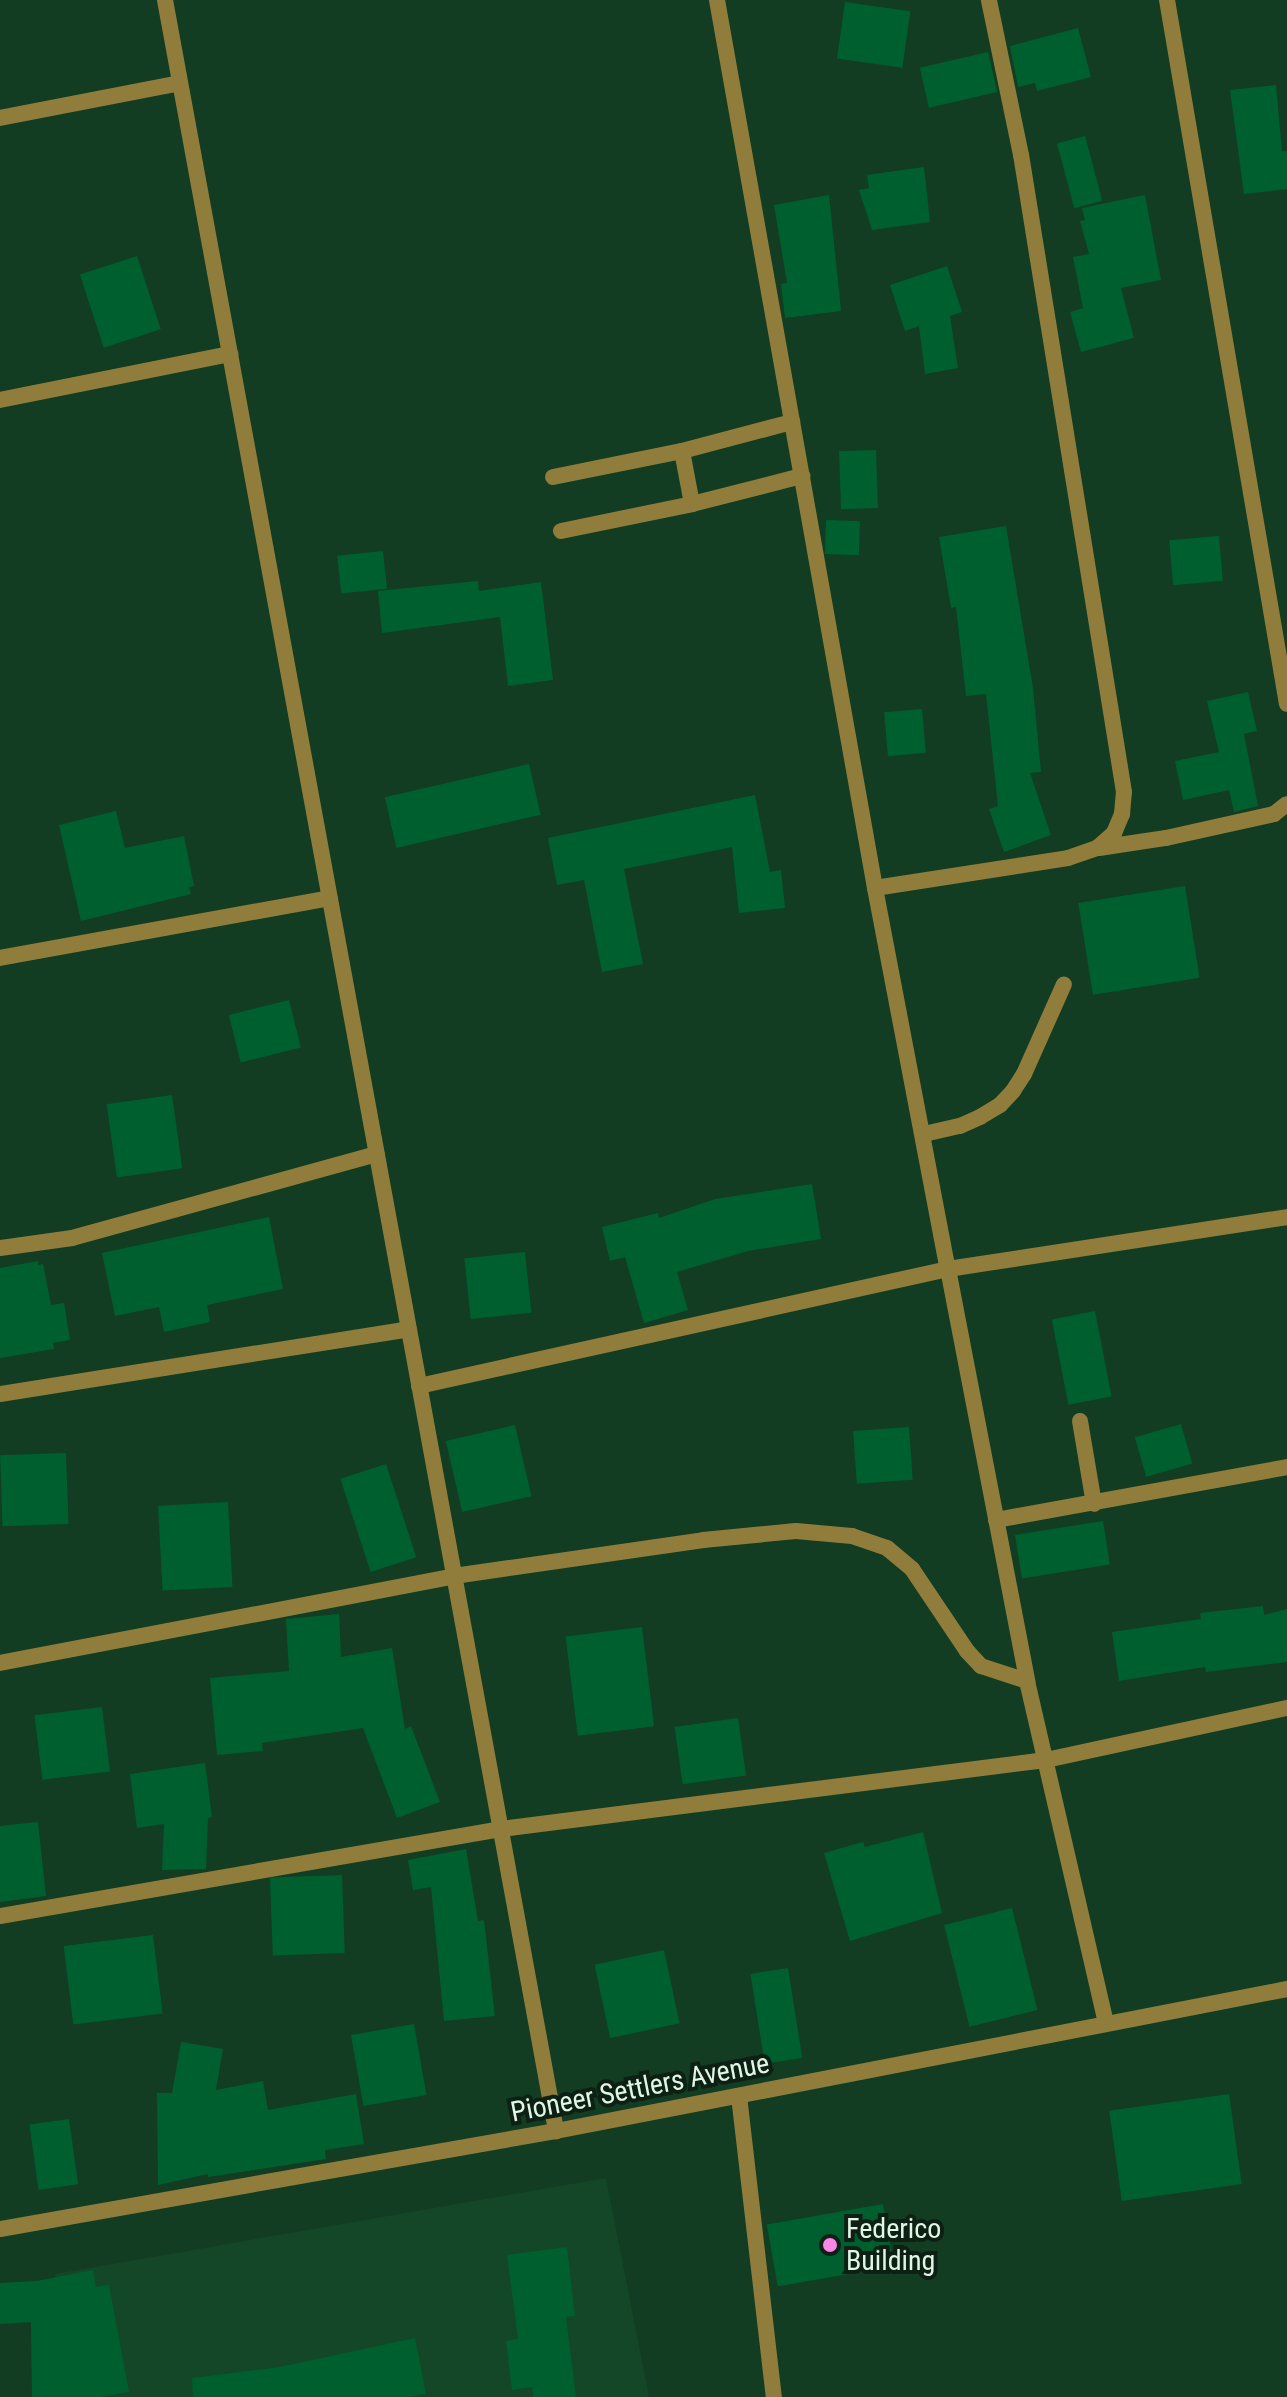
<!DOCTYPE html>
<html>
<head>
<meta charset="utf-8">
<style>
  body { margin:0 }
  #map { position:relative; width:1287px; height:2397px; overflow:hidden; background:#123d22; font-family:"Roboto Condensed",sans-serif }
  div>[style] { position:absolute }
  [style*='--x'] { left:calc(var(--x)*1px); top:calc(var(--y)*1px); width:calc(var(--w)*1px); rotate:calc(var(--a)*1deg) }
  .built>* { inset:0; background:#134727 }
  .building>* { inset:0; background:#005f2f; transform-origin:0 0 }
  .service>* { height:16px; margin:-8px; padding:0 8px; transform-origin:8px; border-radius:8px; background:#917d3b }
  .minor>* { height:16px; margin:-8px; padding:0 8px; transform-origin:8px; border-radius:8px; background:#917d3b }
  .tertiary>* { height:16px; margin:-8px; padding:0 8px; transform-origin:8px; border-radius:8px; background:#917d3b }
  .dots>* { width:22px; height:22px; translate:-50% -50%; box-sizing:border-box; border:4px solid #0e2013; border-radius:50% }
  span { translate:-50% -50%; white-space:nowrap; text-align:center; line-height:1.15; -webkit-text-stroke:8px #0e2013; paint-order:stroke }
  .street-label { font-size:28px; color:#e0f7e6 }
  .poi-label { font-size:28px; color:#e0f7e6 }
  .left { translate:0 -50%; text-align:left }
</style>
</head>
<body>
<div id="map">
  <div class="built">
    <div style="clip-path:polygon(606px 2178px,649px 2397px,80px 2397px,55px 2274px)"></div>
  </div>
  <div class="building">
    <div style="left:845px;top:2px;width:66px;height:57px;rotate:8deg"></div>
    <div style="clip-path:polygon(1078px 28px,1091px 77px,1037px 91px,1035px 83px,1018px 87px,1010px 46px)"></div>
    <div style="left:988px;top:52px;width:41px;height:70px;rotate:77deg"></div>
    <div style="clip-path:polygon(1276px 85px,1282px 151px,1287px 151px,1287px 189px,1244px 194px,1230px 90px)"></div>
    <div style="left:1085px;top:136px;width:67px;height:29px;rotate:75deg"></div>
    <div style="clip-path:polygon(924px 167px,930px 222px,872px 230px,859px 190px,869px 188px,867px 175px)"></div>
    <div style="clip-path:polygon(829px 195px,841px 311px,785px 318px,781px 284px,787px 283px,774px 205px)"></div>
    <div style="clip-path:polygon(1145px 195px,1161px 280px,1121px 288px,1134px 338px,1081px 352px,1070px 312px,1083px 308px,1073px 257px,1089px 254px,1080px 221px,1085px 220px,1082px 208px)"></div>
    <div style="left:137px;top:256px;width:77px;height:60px;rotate:72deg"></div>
    <div style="clip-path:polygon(947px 266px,962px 312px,950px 316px,958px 368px,925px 374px,919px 326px,905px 331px,890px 285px)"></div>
    <div style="left:876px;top:450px;width:58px;height:37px;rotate:88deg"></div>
    <div style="left:826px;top:520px;width:34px;height:34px;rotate:2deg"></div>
    <div style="clip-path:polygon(1006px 526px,1033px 688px,1041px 772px,1030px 773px,1051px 835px,1004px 852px,989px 809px,998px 806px,986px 694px,966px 696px,956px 607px,951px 608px,939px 537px)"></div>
    <div style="left:1219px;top:536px;width:45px;height:50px;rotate:85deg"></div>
    <div style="left:383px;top:551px;width:38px;height:46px;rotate:84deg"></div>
    <div style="clip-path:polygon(478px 581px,479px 591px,541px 582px,553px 680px,508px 686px,500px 617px,382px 633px,378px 591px)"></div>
    <div style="clip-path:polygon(1248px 692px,1257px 731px,1244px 734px,1258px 806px,1234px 812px,1229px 790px,1183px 800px,1175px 761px,1219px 752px,1207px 701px)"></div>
    <div style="left:922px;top:709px;width:44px;height:38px;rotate:85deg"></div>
    <div style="left:529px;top:764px;width:52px;height:148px;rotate:77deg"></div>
    <div style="clip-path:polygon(755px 795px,770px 872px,781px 870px,785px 908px,739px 913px,732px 847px,624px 869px,643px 964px,602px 972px,584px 880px,557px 885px,548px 838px)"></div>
    <div style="clip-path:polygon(116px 811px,125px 848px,184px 836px,194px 886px,189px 887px,191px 894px,81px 921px,59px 825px)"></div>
    <div style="left:1185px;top:886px;width:93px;height:108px;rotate:81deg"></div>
    <div style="left:289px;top:1000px;width:49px;height:62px;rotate:76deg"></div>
    <div style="left:172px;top:1095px;width:74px;height:66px;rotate:82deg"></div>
    <div style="clip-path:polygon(812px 1184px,821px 1239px,748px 1251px,677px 1272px,688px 1310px,644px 1323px,625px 1257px,610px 1261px,602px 1227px,658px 1213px,659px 1218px,715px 1199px)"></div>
    <div style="clip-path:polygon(269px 1217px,283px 1289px,207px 1305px,210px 1322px,164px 1332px,159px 1307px,115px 1316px,102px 1253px)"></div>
    <div style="left:525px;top:1252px;width:61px;height:61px;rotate:84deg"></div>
    <div style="clip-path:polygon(38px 1261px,38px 1265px,43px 1264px,51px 1305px,64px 1303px,70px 1340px,53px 1343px,54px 1349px,0 1358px,0 1268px)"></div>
    <div style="left:1095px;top:1311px;width:87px;height:44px;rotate:79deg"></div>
    <div style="left:1181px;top:1424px;width:41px;height:48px;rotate:74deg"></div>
    <div style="left:515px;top:1425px;width:73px;height:71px;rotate:77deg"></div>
    <div style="left:909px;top:1427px;width:53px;height:56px;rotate:86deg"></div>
    <div style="left:66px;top:1453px;width:71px;height:66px;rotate:88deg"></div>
    <div style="left:386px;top:1464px;width:98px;height:48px;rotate:72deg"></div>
    <div style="left:228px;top:1502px;width:85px;height:70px;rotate:87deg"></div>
    <div style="left:1103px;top:1521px;width:44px;height:89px;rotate:81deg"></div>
    <div style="clip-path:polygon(1263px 1606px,1264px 1615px,1287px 1609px,1287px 1662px,1206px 1672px,1205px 1667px,1119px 1681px,1112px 1632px,1201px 1619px,1200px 1613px)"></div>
    <div style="clip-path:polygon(339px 1614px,341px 1657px,392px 1648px,405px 1729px,411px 1726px,440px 1802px,397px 1818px,363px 1728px,262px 1743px,263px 1751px,217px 1755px,210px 1678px,289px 1671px,286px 1619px)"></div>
    <div style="left:642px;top:1627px;width:100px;height:77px;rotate:83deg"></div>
    <div style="left:102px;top:1707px;width:65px;height:68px;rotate:83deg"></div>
    <div style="left:738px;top:1718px;width:58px;height:64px;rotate:82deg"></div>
    <div style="clip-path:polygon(205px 1763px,212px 1817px,208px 1818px,206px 1869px,162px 1870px,164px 1824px,137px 1828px,130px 1774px)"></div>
    <div style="clip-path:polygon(38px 1822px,46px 1896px,0 1902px,0 1826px)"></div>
    <div style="clip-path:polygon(923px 1832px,942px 1913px,850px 1941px,824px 1853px,863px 1842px,865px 1847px)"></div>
    <div style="clip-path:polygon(466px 1849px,478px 1921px,484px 1920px,495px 2016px,444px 2021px,431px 1887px,413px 1890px,408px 1860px)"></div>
    <div style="left:342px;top:1875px;width:78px;height:72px;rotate:88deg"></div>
    <div style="left:1012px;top:1908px;width:105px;height:70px;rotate:76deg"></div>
    <div style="left:153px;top:1935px;width:79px;height:90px;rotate:83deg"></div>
    <div style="left:664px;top:1950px;width:75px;height:71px;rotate:78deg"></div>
    <div style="left:788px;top:1968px;width:91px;height:38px;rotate:81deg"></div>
    <div style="left:414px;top:2024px;width:72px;height:64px;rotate:80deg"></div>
    <div style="clip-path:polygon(181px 2042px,223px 2049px,216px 2090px,263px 2081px,268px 2110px,356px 2094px,364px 2144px,325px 2150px,326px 2159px,208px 2177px,208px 2174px,158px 2185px,157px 2093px,172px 2093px)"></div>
    <div style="left:1229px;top:2094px;width:91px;height:121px;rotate:82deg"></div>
    <div style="left:69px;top:2119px;width:66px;height:40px;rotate:82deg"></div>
    <div style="left:883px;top:2204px;width:63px;height:118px;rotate:80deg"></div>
    <div style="clip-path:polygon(567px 2247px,575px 2316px,566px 2317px,576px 2397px,533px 2397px,532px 2387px,512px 2390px,506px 2341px,518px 2339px,507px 2255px)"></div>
    <div style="clip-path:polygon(93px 2270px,96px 2287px,109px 2285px,129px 2392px,101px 2397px,32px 2397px,31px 2322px,0 2324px,0 2283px,37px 2281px)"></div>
    <div style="clip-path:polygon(415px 2338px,426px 2394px,409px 2397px,193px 2397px,192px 2378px,280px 2367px)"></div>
  </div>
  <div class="service">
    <div style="--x:682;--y:451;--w:54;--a:79.3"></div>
    <div style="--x:553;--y:477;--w:132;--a:-11.4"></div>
    <div style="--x:682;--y:451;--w:114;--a:-14.8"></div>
    <div style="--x:561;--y:531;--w:134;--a:-11.6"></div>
    <div style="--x:692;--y:504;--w:114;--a:-14.3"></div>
  </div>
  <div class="minor">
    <div style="--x:165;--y:0;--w:2167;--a:79.6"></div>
    <div style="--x:717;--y:0;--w:902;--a:79.91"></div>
    <div style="--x:875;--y:888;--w:388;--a:79.2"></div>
    <div style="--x:948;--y:1269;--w:420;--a:79.1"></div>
    <div style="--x:1027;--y:1681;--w:350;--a:77"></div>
    <div style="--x:1167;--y:0;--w:714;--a:80.33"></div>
    <div style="--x:0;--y:118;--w:183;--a:-11"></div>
    <div style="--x:0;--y:400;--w:235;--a:-11.3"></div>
    <div style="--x:1099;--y:848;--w:68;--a:-8.5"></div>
    <div style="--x:1166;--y:838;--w:111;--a:-12.5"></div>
    <div style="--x:1274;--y:814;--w:16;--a:-38"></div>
    <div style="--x:875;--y:888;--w:195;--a:-8.8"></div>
    <div style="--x:1068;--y:858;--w:31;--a:-19"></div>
    <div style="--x:1097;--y:848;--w:23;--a:-41"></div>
    <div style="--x:1114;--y:833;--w:21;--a:-67"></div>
    <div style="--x:1122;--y:814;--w:22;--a:-85"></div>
    <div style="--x:1124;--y:792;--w:645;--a:-99.18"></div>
    <div style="--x:1021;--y:155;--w:158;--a:-101.7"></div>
    <div style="--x:0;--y:958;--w:335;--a:-10.3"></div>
    <div style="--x:924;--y:1134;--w:37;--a:-13"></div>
    <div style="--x:960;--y:1126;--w:22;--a:-24"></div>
    <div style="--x:980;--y:1117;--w:23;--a:-31"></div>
    <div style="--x:1000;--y:1105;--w:19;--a:-47"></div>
    <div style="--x:1013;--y:1091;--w:20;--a:-57"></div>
    <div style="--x:1024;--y:1074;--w:98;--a:-66"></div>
    <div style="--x:0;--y:1248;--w:73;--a:-7.9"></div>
    <div style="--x:72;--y:1238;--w:316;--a:-15.4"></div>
    <div style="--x:419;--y:1386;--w:542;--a:-12.47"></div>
    <div style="--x:948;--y:1269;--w:343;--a:-8.7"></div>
    <div style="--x:0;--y:1394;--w:414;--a:-9"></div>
    <div style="--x:1080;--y:1421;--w:84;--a:80.4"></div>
    <div style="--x:996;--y:1520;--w:296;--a:-10.3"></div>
    <div style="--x:0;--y:1663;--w:462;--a:-10.8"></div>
    <div style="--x:454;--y:1576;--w:252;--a:-8.2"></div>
    <div style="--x:703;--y:1540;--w:93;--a:-5.5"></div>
    <div style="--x:796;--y:1531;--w:56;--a:5.1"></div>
    <div style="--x:852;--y:1536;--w:37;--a:19"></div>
    <div style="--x:887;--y:1548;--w:33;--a:40"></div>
    <div style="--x:912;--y:1569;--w:99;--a:56.1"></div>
    <div style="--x:967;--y:1651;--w:21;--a:47"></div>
    <div style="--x:981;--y:1666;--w:48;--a:18.1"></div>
    <div style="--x:0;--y:1916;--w:508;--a:-9.85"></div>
    <div style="--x:501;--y:1829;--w:549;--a:-7.22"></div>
    <div style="--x:1046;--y:1760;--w:247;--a:-12.2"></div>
    <div style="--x:739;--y:2096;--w:303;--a:83.4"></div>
  </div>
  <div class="tertiary">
    <div style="--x:0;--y:2229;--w:565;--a:-10"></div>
    <div style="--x:556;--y:2131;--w:745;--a:-10.99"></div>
  </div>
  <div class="dots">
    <div style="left:830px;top:2245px;background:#f987e9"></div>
  </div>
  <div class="street-label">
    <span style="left:640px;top:2088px;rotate:-11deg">Pioneer Settlers Avenue</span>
  </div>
  <div class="poi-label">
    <span class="left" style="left:846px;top:2245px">Federico<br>Building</span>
  </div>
</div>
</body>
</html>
